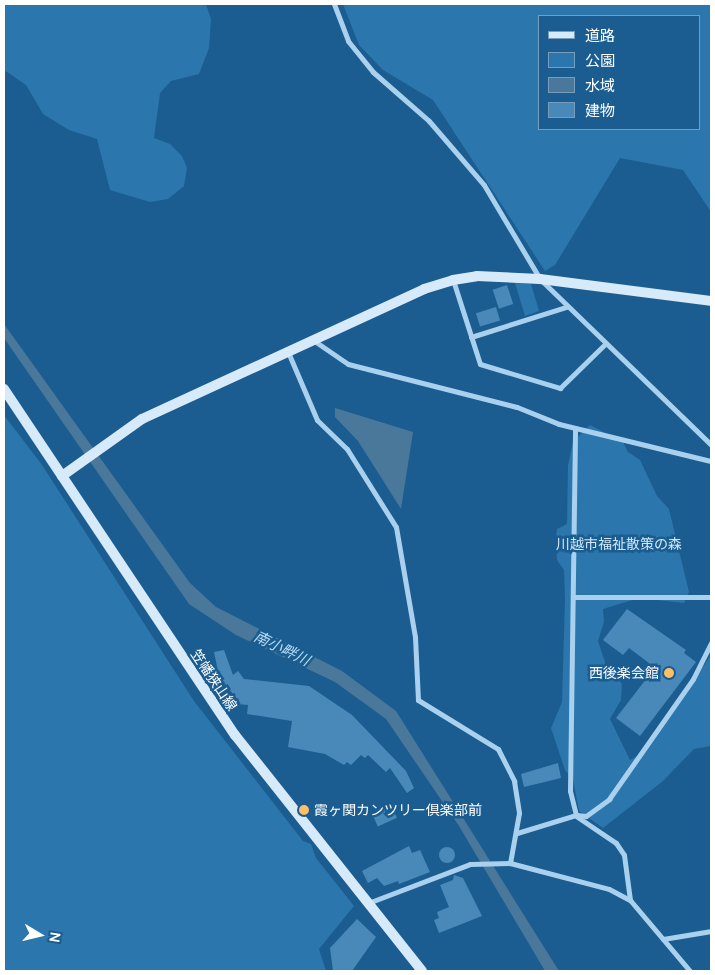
<!DOCTYPE html>
<html>
<head>
<meta charset="utf-8">
<style>
  body { margin:0 }
  #map { position:relative; width:715px; height:975px; overflow:hidden; background:#1b5d90; font-family:Manrope,"Noto Sans JP",sans-serif }
  div>[style] { position:absolute }
  [style*='--x'] { left:calc(var(--x)*1px); top:calc(var(--y)*1px); width:calc(var(--w)*1px); rotate:calc(var(--a)*1deg) }
  .green>* { inset:0; background:#2b76ac }
  .water>* { inset:0; background:#49789b }
  .building>* { inset:0; background:#4889b9; transform-origin:0 0 }
  .round { border-radius:50% }
  .street>* { height:5px; margin:-2.5px; padding:0 2.5px; transform-origin:2.5px; border-radius:2.5px; background:#a9d1ee }
  .secondary>* { height:10px; margin:-5px; padding:0 5px; transform-origin:5px; border-radius:5px; background:#d6eafa }
  .dots>* { width:14px; height:14px; translate:-50% -50%; box-sizing:border-box; border:2px solid #1b5d90; border-radius:50% }
  span { translate:-50% -50%; white-space:nowrap; text-align:center; line-height:1.15; -webkit-text-stroke:5px #1b5d90; paint-order:stroke }
  .park-label { font-size:14px; color:#cfe8fa }
  .poi-label { font-size:14px; color:#fff }
  .right { translate:-100% -50%; text-align:right }
  .left { translate:0 -50%; text-align:left }
  .street-label { font-size:14px; color:#fff }
  .water-label { font-size:15px; color:#b5dbf5; font-style:italic }
  .frame { position:absolute; inset:0; border:5px solid #fff; pointer-events:none }
  .legend { position:absolute; left:538px; top:15px; width:162px; height:115px; box-sizing:border-box; background:#1b5d90; border:1px solid #769ebc; margin:0; padding:6px 9px; list-style:none; font-size:15px; color:#fff }
  .legend li { display:flex; align-items:center; gap:10px; height:25px }
  .legend b { width:25px; border:1px solid #769ebc }
  .north { position:absolute; left:15px; top:910px; width:50px; height:50px; -webkit-text-stroke:4px #1b5d90; paint-order:stroke; rotate:99deg; font-size:14px; font-weight:700; line-height:20px; text-align:center; color:#fff }
  .north::after { content:''; display:block; margin:auto; width:18px; height:22px; background:#fff; clip-path:polygon(50% 0,100% 100%,50% 72%,0 100%) }
</style>
</head>
<body>
<div id="map">
  <div class="green">
    <div style="clip-path:polygon(4px 4px,206px 4px,211px 19px,209px 48px,199px 74px,171px 81px,160px 93px,154px 138px,170px 144px,182px 156px,187px 168px,184px 186px,168px 199px,150px 202px,110px 190px,97px 139px,69px 130px,43px 114px,26px 85px,4px 70px)"></div>
    <div style="clip-path:polygon(evenodd,343px 4px,711px 4px,711px 212px,683px 170px,620px 158px,555px 265px,545px 271px,433px 100px,383px 70px,359px 45px,343px 4px,699px 16px,699px 129px,539px 129px,539px 16px,699px 16px)"></div>
    <div style="clip-path:polygon(515px 283px,531px 284px,539px 311px,525px 316px)"></div>
    <div style="clip-path:polygon(4px 415px,42px 465px,194px 701px,303px 841px,311px 844px,316px 858px,354px 906px,319px 949px,326px 971px,4px 971px)"></div>
    <div style="clip-path:polygon(590px 425px,623px 442px,628px 452px,640px 460px,657px 496px,669px 509px,689px 592px,684px 603px,639px 598px,603px 609px,604px 622px,598px 641px,607px 668px,622px 684px,621px 700px,610px 719px,630px 760px,646px 751px,711px 655px,711px 746px,694px 749px,663px 781px,603px 828px,579px 811px,573px 779px,565px 770px,551px 728px,562px 702px,565px 600px,564px 570px,557px 560px,556px 537px,557px 529px,567px 524px,568px 465px,573px 442px)"></div>
  </div>
  <div class="water">
    <div style="clip-path:polygon(4px 324px,190px 583px,216px 607px,342px 671px,396px 711px,559px 971px,545px 971px,459px 826px,386px 719px,335px 682px,236px 635px,189px 604px,4px 338px)"></div>
    <div style="clip-path:polygon(335px 408px,413px 432px,401px 509px,358px 441px,335px 417px)"></div>
  </div>
  <div class="building">
    <div style="left:507px;top:285px;width:20px;height:15px;rotate:72deg"></div>
    <div style="left:496px;top:307px;width:14px;height:21px;rotate:73deg"></div>
    <div style="clip-path:polygon(627px 609px,686px 650px,684px 653px,696px 662px,640px 736px,616px 718px,650px 674px,646px 670px,649px 663px,629px 648px,623px 655px,603px 640px)"></div>
    <div style="clip-path:polygon(224px 650px,233px 675px,238px 671px,244px 679px,309px 686px,352px 715px,406px 771px,414px 788px,407px 793px,390px 768px,386px 772px,368px 755px,365px 758px,361px 755px,351px 765px,347px 762px,344px 765px,325px 754px,288px 747px,292px 721px,247px 714px,248px 705px,236px 704px,237px 699px,219px 676px,214px 652px)"></div>
    <div style="clip-path:polygon(558px 763px,561px 778px,524px 787px,521px 774px)"></div>
    <div style="left:391px;top:805px;width:14px;height:21px;rotate:65deg"></div>
    <div style="clip-path:polygon(409px 846px,412px 853px,420px 850px,430px 872px,399px 884px,398px 881px,384px 886px,377px 878px,368px 883px,362px 871px)"></div>
    <div class="round" style="left:439px;top:847px;width:16px;height:16px"></div>
    <div style="clip-path:polygon(454px 875px,463px 878px,482px 916px,439px 933px,434px 920px,439px 918px,437px 912px,449px 907px,440px 885px,453px 880px)"></div>
    <div style="clip-path:polygon(357px 919px,376px 937px,352px 971px,333px 971px,330px 948px)"></div>
  </div>
  <div class="street">
    <div style="--x:334;--y:4;--w:40;--a:69"></div>
    <div style="--x:348;--y:41;--w:40;--a:51"></div>
    <div style="--x:373;--y:72;--w:74;--a:41.2"></div>
    <div style="--x:429;--y:121;--w:84;--a:49.3"></div>
    <div style="--x:484;--y:185;--w:109;--a:59.2"></div>
    <div style="--x:540;--y:279;--w:238;--a:44.1"></div>
    <div style="--x:453;--y:280;--w:88;--a:72.2"></div>
    <div style="--x:480;--y:364;--w:84;--a:16.7"></div>
    <div style="--x:560;--y:388;--w:63;--a:-44.4"></div>
    <div style="--x:471;--y:337;--w:100;--a:-17.5"></div>
    <div style="--x:313;--y:340;--w:42;--a:34.4"></div>
    <div style="--x:348;--y:364;--w:174;--a:14.3"></div>
    <div style="--x:517;--y:407;--w:45;--a:22"></div>
    <div style="--x:559;--y:424;--w:156;--a:13.7"></div>
    <div style="--x:288;--y:352;--w:74;--a:66.9"></div>
    <div style="--x:317;--y:420;--w:42;--a:44"></div>
    <div style="--x:347;--y:449;--w:92;--a:57.9"></div>
    <div style="--x:396;--y:527;--w:112;--a:80.2"></div>
    <div style="--x:415;--y:637;--w:63;--a:87.3"></div>
    <div style="--x:418;--y:700;--w:94;--a:31.5"></div>
    <div style="--x:498;--y:749;--w:36;--a:63"></div>
    <div style="--x:514;--y:781;--w:32;--a:81"></div>
    <div style="--x:519;--y:813;--w:51;--a:100.2"></div>
    <div style="--x:573;--y:597;--w:138;--a:0"></div>
    <div style="--x:576;--y:815;--w:10;--a:6"></div>
    <div style="--x:586;--y:816;--w:29;--a:-36"></div>
    <div style="--x:609;--y:799;--w:146;--a:-55"></div>
    <div style="--x:693;--y:679;--w:40;--a:-63.4"></div>
    <div style="--x:576;--y:816;--w:48;--a:34"></div>
    <div style="--x:616;--y:843;--w:14;--a:56"></div>
    <div style="--x:624;--y:855;--w:45;--a:82.4"></div>
    <div style="--x:517;--y:833;--w:62;--a:-17"></div>
    <div style="--x:576;--y:815;--w:25;--a:-104"></div>
    <div style="--x:570;--y:791;--w:363;--a:-89.2"></div>
    <div style="--x:368;--y:903;--w:109;--a:-20.9"></div>
    <div style="--x:470;--y:864;--w:40;--a:-1.4"></div>
    <div style="--x:510;--y:863;--w:102;--a:14.7"></div>
    <div style="--x:609;--y:889;--w:24;--a:28"></div>
    <div style="--x:630;--y:900;--w:93;--a:49.8"></div>
    <div style="--x:663;--y:939;--w:49;--a:-9.5"></div>
  </div>
  <div class="secondary">
    <div style="--x:4;--y:389;--w:416;--a:56.3"></div>
    <div style="--x:235;--y:735;--w:301;--a:51.6"></div>
    <div style="--x:62;--y:476;--w:98;--a:-35.5"></div>
    <div style="--x:142;--y:419;--w:311;--a:-24.7"></div>
    <div style="--x:424;--y:289;--w:30;--a:-17"></div>
    <div style="--x:453;--y:280;--w:24;--a:-9"></div>
    <div style="--x:477;--y:276;--w:63;--a:2.7"></div>
    <div style="--x:540;--y:279;--w:172;--a:7.3"></div>
  </div>
  <div class="dots">
    <div style="left:669px;top:673px;background:#ffbf66"></div>
    <div style="left:304px;top:810px;background:#ffbf66"></div>
  </div>
  <div class="park-label">
    <span style="left:619px;top:544px">川越市福祉散策の森</span>
  </div>
  <div class="poi-label">
    <span class="right" style="left:659px;top:673px">西後楽会館</span>
    <span class="left" style="left:314px;top:810px">霞ヶ関カンツリー倶楽部前</span>
  </div>
  <div class="street-label">
    <span style="left:214px;top:680px;rotate:56deg">笠幡狭山線</span>
  </div>
  <div class="water-label">
    <span style="left:282px;top:648px;rotate:26deg">南小畔川</span>
  </div>
  <div class="frame"></div>
  <ul class="legend">
  <li><b style="height:6px;background:#d6eafa"></b>道路</li>
  <li><b style="height:14px;background:#2b76ac"></b>公園</li>
  <li><b style="height:14px;background:#49789b"></b>水域</li>
  <li><b style="height:14px;background:#4889b9"></b>建物</li>
  </ul>
  <div class="north">N</div>
</div>
</body>
</html>
